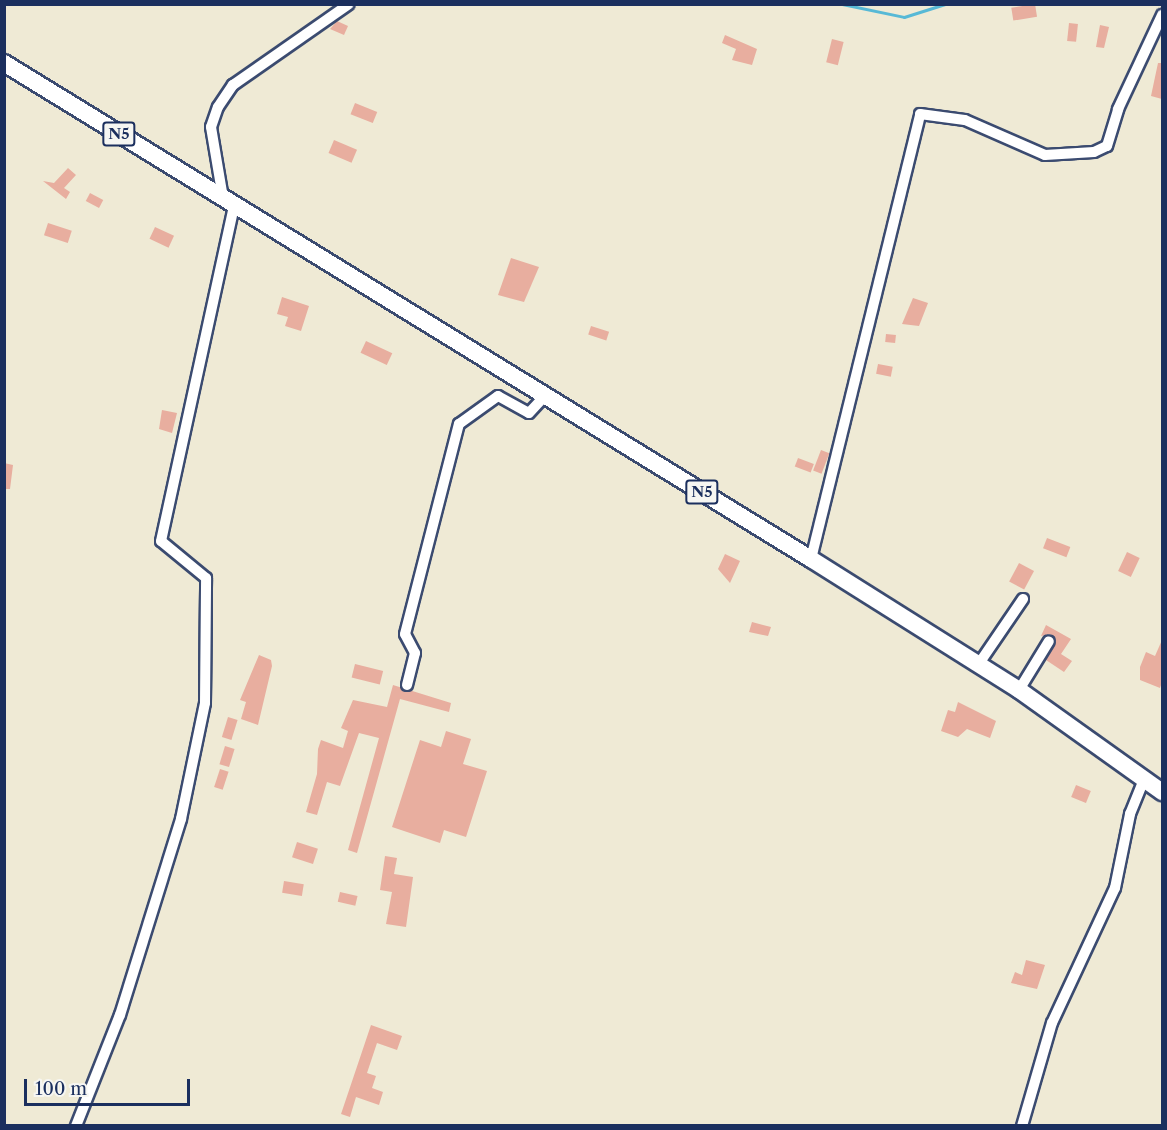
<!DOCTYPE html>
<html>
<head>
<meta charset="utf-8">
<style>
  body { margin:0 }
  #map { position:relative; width:1167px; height:1130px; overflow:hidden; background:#efead5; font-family:"Libre Caslon Text",serif }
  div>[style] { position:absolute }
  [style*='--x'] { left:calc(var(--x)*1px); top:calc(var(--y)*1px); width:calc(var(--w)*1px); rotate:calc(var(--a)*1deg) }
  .stream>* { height:3px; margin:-1.5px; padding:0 1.5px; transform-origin:1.5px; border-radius:1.5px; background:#57b9d6 }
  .building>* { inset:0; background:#e8ae9f; transform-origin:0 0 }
  .roads { filter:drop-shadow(2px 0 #3b4b70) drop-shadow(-2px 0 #3b4b70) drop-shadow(0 2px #3b4b70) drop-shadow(0 -2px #3b4b70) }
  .minor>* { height:10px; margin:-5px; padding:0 5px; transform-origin:5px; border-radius:5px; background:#fff }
  .highway>* { height:16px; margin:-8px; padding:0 8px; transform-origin:8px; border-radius:8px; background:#fff }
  span { translate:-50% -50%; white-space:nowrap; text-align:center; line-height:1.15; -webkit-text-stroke:6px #f6f6f2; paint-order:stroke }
  .shield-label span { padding:2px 4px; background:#f6f6f2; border:2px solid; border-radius:4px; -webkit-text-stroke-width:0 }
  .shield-label { font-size:15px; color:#1b2f5e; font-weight:700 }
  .frame { position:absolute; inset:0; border:6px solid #1b2f5e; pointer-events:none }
  .scale { position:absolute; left:24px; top:1079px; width:166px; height:27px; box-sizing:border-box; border:3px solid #1b2f5e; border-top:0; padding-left:8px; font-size:18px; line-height:21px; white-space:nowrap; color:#1b2f5e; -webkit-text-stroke:4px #f6f6f2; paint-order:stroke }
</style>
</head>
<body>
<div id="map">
  <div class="stream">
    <div style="--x:842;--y:4;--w:63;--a:11.8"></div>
    <div style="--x:904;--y:17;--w:43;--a:-17.6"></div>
  </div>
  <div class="building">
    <div style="left:1035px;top:4px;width:13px;height:24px;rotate:81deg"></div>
    <div style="clip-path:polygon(337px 21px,348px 26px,344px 35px,330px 29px)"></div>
    <div style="left:1069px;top:23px;width:9px;height:18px;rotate:6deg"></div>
    <div style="clip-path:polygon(1100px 25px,1109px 27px,1104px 48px,1096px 47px)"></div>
    <div style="clip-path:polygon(725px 35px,757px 49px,752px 65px,732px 60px,736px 49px,722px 43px)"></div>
    <div style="left:832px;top:39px;width:12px;height:24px;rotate:14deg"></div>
    <div style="clip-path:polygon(1158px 63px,1162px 63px,1162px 99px,1151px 96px)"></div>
    <div style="left:355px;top:103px;width:24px;height:12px;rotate:22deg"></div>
    <div style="left:334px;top:140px;width:25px;height:14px;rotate:23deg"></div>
    <div style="clip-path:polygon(68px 168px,76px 175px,64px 188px,70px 192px,66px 199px,43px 181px,54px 183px)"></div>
    <div style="left:90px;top:193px;width:15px;height:9px;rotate:28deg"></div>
    <div style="left:48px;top:223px;width:25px;height:13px;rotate:18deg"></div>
    <div style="left:155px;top:227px;width:21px;height:13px;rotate:25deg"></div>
    <div style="clip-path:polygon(511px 258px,539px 267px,524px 302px,498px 295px)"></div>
    <div style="clip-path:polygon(282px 297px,309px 306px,301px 331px,285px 326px,288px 317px,277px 314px)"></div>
    <div style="clip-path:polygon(913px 298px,928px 303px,919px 326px,902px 324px)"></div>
    <div style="left:591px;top:326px;width:19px;height:9px;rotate:18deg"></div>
    <div style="left:886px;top:334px;width:10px;height:8px;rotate:6deg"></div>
    <div style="left:366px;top:341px;width:29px;height:13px;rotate:25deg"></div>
    <div style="left:878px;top:364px;width:15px;height:10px;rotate:11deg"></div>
    <div style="clip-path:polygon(162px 410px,177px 413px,172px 433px,159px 429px)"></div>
    <div style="left:821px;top:450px;width:9px;height:22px;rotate:21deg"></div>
    <div style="left:798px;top:458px;width:17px;height:9px;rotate:21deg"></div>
    <div style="clip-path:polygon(4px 463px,13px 465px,10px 489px,4px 489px)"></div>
    <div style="left:1047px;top:538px;width:25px;height:11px;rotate:21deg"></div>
    <div style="left:1127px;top:552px;width:14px;height:21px;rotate:25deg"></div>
    <div style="clip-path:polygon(725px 554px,740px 561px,730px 583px,718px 569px)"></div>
    <div style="left:1019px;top:563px;width:17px;height:21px;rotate:28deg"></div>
    <div style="clip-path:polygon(752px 622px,771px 627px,768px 636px,749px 632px)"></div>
    <div style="clip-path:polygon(1046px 625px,1071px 639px,1061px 654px,1072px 661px,1064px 672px,1046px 660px,1056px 641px,1050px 634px,1041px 636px)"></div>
    <div style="clip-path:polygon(1162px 640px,1162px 682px,1160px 688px,1140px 680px,1140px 667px,1146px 652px,1155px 656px)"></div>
    <div style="clip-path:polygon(259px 655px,271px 660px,272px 666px,258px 725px,241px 719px,246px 702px,240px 700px)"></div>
    <div style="left:355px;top:664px;width:29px;height:14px;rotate:14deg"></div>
    <div style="clip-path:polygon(393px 685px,451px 703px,449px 712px,400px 699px,357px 853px,348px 850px,379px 738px,359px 733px,340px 786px,327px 782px,317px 815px,306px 812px,317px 774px,318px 749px,321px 740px,343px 748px,348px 731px,341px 728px,353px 700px,387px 707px)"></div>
    <div style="clip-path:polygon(958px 702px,996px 721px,990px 738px,967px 729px,958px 737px,941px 731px,948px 710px,955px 712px)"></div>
    <div style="left:228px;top:717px;width:10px;height:21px;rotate:17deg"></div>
    <div style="clip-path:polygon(446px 731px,471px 739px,463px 764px,487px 771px,466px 837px,444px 830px,440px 843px,392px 827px,420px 740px,441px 747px)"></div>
    <div style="left:225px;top:746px;width:10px;height:19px;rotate:17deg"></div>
    <div style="left:220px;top:769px;width:9px;height:19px;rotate:18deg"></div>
    <div style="left:1076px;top:785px;width:16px;height:13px;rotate:22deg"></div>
    <div style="left:297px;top:842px;width:22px;height:16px;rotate:18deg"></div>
    <div style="clip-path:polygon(385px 856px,397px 858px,394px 874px,413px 877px,406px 927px,386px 924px,392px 892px,380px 890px)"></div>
    <div style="left:284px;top:881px;width:20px;height:12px;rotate:9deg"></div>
    <div style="left:340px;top:892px;width:18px;height:10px;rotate:13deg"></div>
    <div style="clip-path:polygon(1026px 960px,1045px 965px,1037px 989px,1011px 983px,1015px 972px,1022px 975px)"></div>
    <div style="clip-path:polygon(371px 1025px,402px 1036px,397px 1050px,377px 1043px,367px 1073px,376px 1076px,372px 1088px,383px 1092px,379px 1105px,356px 1097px,350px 1117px,341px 1114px)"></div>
  </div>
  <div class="roads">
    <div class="minor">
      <div style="--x:223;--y:198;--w:72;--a:-99.6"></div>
      <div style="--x:211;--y:127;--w:21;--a:-71"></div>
      <div style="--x:218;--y:107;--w:27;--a:-56"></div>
      <div style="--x:233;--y:85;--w:141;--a:-34.9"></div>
      <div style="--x:811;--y:559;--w:458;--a:-76.2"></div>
      <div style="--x:920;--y:114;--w:45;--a:7.6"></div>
      <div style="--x:965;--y:120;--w:87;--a:23.6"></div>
      <div style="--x:1045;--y:155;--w:49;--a:-3.5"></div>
      <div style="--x:1094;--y:152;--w:14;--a:-25"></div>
      <div style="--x:1107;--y:146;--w:39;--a:-73"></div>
      <div style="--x:1118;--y:109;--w:104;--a:-64.9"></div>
      <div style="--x:978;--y:665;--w:80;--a:-55.7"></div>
      <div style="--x:407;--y:685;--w:33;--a:-76"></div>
      <div style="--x:415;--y:653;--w:21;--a:-118"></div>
      <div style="--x:405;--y:634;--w:217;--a:-75.6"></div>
      <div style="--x:459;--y:424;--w:48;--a:-35.7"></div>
      <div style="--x:498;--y:396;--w:35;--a:29"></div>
      <div style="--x:529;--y:413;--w:23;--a:-47"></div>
      <div style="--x:1019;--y:690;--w:57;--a:-58.5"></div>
      <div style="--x:76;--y:1126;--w:119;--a:-68.4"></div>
      <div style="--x:120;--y:1015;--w:205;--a:-72.7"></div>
      <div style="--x:181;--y:819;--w:118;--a:-78.3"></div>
      <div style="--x:205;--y:703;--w:125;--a:-89.5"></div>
      <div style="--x:206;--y:578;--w:58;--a:-140.6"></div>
      <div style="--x:161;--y:541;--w:344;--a:-77.7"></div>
      <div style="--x:1022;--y:1126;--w:107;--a:-73.8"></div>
      <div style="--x:1052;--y:1023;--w:149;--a:-65"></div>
      <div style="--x:1115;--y:888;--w:76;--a:-78.5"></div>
      <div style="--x:1130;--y:814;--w:38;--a:-68"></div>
    </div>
    <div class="highway">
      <div style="--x:4;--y:63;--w:947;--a:31.58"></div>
      <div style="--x:811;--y:559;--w:246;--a:32.2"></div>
      <div style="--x:1019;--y:690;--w:176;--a:35.5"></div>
    </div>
  </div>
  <div class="shield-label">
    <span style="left:119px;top:134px">N5</span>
    <span style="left:702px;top:492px">N5</span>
  </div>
  <div class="frame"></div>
  <div class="scale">100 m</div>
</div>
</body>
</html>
